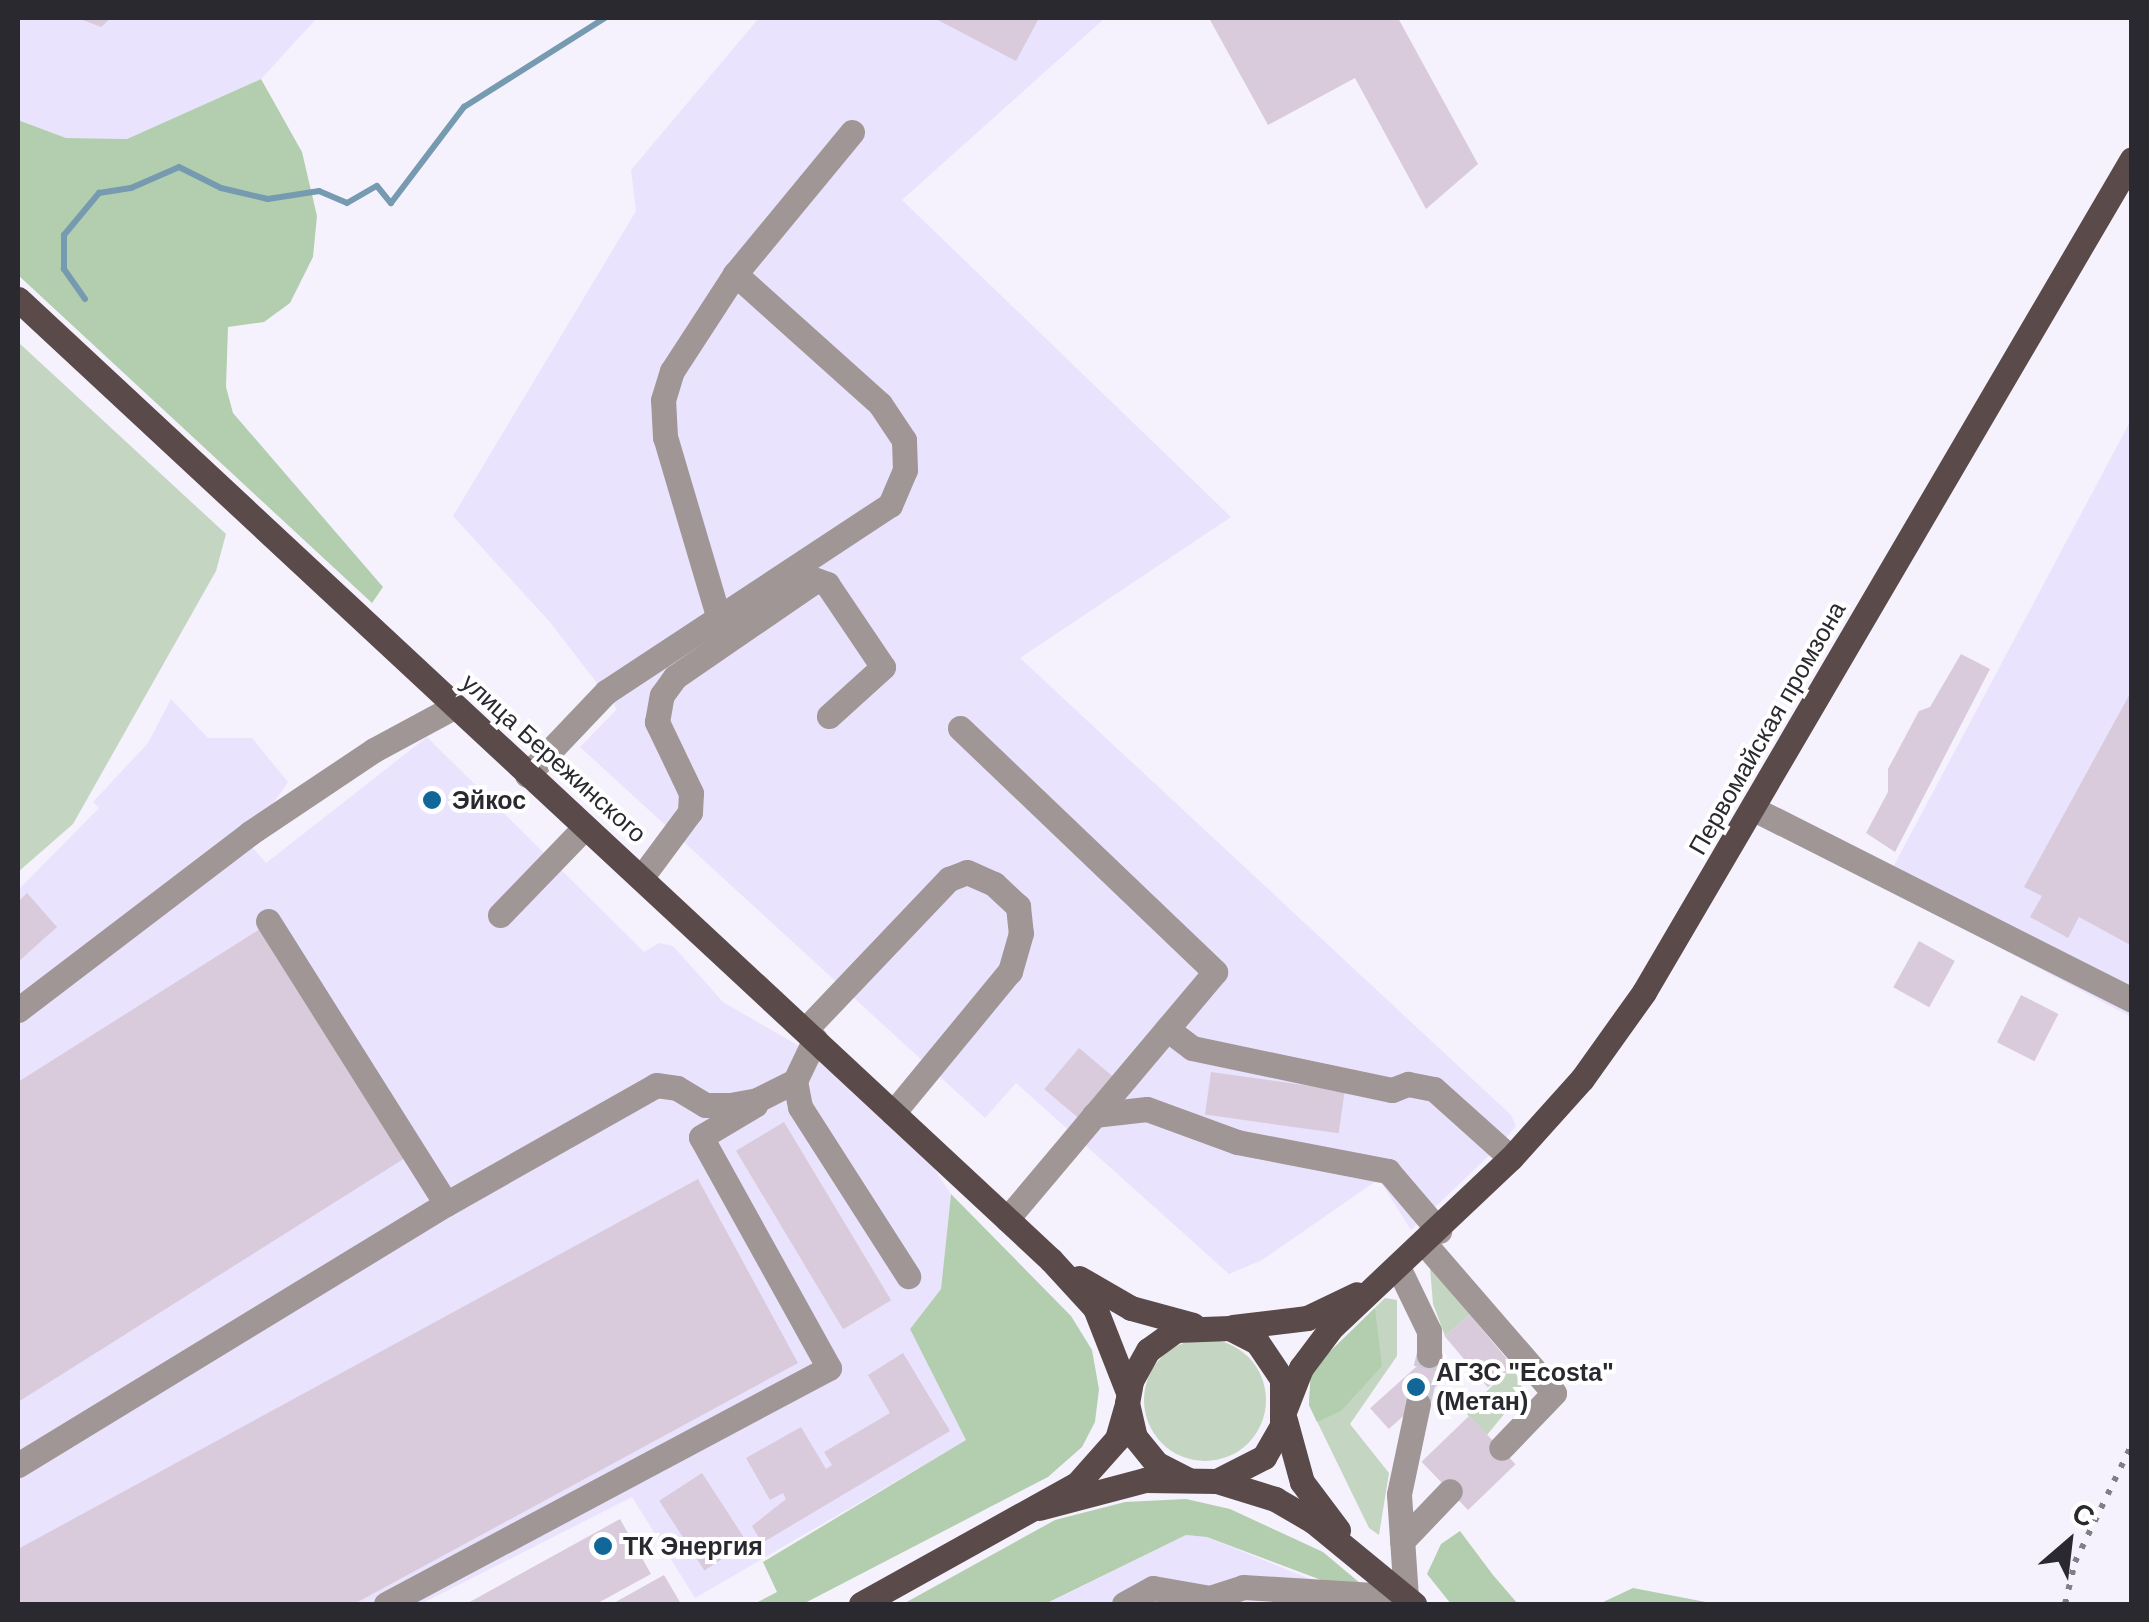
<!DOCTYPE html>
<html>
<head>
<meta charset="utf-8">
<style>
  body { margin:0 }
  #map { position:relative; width:2149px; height:1622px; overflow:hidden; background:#f5f2fd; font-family:Arial,sans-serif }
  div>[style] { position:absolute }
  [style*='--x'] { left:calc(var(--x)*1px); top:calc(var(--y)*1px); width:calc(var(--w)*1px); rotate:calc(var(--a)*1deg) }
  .built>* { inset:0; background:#eae3fd }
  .green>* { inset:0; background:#c4d6c1 }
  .round { border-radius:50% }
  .forest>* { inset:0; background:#b3ceaf }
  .stream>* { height:6px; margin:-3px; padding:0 3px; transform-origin:3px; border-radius:3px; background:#769bb0 }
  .building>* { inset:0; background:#d9cbdb; transform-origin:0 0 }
  .minor-tunnel>* { height:25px; margin-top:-12.5px; transform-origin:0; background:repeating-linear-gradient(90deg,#cccad4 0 25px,transparent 0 37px) }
  .minor>* { height:25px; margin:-12.5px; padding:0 12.5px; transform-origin:12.5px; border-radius:12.5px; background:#9f9695 }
  .major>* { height:25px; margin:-12.5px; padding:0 12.5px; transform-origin:12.5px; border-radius:12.5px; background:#5a4a49 }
  .rail>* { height:6px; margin-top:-3px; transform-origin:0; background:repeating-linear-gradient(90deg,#807e86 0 5px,transparent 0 15px) }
  .dots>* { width:28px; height:28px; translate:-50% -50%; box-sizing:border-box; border:5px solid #fff; border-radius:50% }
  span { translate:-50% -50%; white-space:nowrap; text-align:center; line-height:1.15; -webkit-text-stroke:8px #fff; paint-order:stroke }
  .street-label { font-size:25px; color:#2a2930 }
  .poi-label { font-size:25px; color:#2a2930; font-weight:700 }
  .left { translate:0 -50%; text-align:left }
  .frame { position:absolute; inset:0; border:20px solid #2a2930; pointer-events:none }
  .north { position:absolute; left:2019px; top:1492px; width:100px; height:100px; -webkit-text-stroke:8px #fff; paint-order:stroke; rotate:28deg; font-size:28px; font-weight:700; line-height:40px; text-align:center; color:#2a2930 }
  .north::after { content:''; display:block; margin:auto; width:35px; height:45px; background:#2a2930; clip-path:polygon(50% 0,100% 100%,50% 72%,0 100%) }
</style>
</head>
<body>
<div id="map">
  <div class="built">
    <div style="clip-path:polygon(18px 18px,317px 18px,261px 79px,127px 139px,66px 138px,18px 120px)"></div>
    <div style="clip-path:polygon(759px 18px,1105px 18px,902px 200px,1231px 517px,1020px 658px,1511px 1115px,1516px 1126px,1498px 1147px,1411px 1230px,1379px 1179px,1262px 1260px,1229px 1274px,1016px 1083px,985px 1118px,580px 747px,617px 709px,549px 621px,453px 516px,636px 211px,631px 170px)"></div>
    <div style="clip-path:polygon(2131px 420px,2131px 1017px,1883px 886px)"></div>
    <div style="clip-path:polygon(171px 699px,208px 738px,252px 738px,288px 782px,247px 841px,266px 863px,427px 737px,644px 952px,659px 943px,673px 946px,723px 1002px,808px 1051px,933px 1167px,951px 1194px,941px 1289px,910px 1329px,967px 1440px,695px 1598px,632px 1497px,421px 1604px,18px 1604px,18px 890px,99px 808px,93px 802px,148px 743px)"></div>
    <div style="clip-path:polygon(1186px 1535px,1207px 1537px,1327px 1586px,1343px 1604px,1046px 1604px)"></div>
  </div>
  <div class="green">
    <div style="clip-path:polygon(18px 342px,226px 534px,216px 571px,73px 824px,18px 872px)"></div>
    <div style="clip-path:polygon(1430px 1268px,1470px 1315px,1445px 1336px,1433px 1304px)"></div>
    <div style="clip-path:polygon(1385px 1298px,1397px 1300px,1397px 1356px,1350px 1424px,1389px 1473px,1379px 1535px,1369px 1528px,1309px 1405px,1311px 1370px)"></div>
    <div class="round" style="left:1144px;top:1339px;width:122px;height:122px"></div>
    <div style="clip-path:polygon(1513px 1366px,1523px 1391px,1487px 1435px,1465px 1412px)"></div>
  </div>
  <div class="forest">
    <div style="clip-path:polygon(261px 79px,302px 152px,317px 216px,313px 257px,290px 303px,264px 322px,228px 327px,226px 387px,233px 413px,383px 587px,372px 603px,18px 275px,18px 120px,66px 138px,127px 139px)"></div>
    <div style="clip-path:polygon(951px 1194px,1071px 1316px,1092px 1350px,1099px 1389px,1095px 1422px,1082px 1447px,1048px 1477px,803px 1604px,754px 1604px,777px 1592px,763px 1562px,966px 1440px,910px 1329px,941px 1289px)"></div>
    <div style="clip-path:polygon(1375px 1308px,1382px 1366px,1341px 1411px,1317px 1422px,1309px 1405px,1311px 1370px)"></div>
    <div style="clip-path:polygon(1186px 1499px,1230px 1509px,1323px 1552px,1385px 1604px,1207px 1537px,1186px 1535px,1045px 1604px,903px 1604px,1055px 1520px,1125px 1502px)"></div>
    <div style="clip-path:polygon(1460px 1531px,1493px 1575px,1518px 1604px,1451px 1604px,1427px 1574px,1441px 1544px)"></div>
    <div style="clip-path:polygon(1633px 1588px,1711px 1603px,1599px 1604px)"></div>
  </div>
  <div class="stream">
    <div style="--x:85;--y:299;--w:37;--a:-125"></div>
    <div style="--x:64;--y:269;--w:34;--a:-90"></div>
    <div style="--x:64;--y:235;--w:55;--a:-50.2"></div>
    <div style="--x:99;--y:193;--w:32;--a:-9"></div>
    <div style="--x:131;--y:188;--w:52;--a:-23.6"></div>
    <div style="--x:179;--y:167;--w:47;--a:26.6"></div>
    <div style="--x:221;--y:188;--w:48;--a:13.2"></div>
    <div style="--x:268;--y:199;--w:52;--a:-8.9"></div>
    <div style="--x:319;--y:191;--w:30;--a:23"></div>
    <div style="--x:347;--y:203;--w:34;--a:-30"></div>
    <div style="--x:377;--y:186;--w:22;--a:51"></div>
    <div style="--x:391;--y:203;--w:121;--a:-52.8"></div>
    <div style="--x:464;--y:107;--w:167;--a:-32.3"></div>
  </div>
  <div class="building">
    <div style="clip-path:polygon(78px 18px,111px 18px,101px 27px)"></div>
    <div style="clip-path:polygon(934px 18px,1039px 18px,1016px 61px)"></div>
    <div style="clip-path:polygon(1209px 18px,1398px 18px,1478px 164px,1426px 209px,1355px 78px,1268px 125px)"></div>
    <div style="clip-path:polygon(1961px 654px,1990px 669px,1895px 852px,1866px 833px,1888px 792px,1888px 769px,1919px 711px,1930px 707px)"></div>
    <div style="clip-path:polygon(2132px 690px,2132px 946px,2079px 917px,2068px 938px,2030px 917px,2042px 896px,2024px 887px)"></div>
    <div style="clip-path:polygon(27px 893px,57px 927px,18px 962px,18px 902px)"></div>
    <div style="clip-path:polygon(260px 929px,405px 1158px,18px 1402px,18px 1082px)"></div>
    <div style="left:1919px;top:941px;width:41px;height:53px;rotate:29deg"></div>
    <div style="left:2021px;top:995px;width:42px;height:53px;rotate:27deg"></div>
    <div style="left:1079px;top:1048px;width:45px;height:54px;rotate:40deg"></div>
    <div style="left:1211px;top:1072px;width:135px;height:43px;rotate:8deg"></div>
    <div style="left:784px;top:1122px;width:208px;height:56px;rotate:59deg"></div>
    <div style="clip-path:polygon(698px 1179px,798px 1363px,354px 1604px,18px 1604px,18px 1549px)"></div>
    <div style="left:1470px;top:1315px;width:67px;height:33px;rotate:50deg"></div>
    <div style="left:1437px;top:1348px;width:28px;height:90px;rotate:48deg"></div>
    <div style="clip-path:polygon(903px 1353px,950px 1431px,762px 1543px,752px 1526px,786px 1499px,783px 1493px,770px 1500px,746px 1458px,801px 1427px,826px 1469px,832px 1465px,824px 1452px,890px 1413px,868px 1375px)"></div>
    <div style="left:1469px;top:1416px;width:67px;height:66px;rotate:46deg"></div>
    <div style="left:702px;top:1473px;width:83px;height:51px;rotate:57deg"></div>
    <div style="clip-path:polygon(620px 1519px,651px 1574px,596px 1604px,466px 1604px)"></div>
    <div style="clip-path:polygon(664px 1575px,681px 1604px,612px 1604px)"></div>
  </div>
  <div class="minor-tunnel">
    <div style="--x:1418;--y:1404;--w:50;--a:-77.3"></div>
  </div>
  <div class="minor">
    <div style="--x:719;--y:619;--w:190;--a:-106.5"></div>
    <div style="--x:665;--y:437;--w:37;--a:-93"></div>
    <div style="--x:663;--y:400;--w:30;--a:-73"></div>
    <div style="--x:672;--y:371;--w:116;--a:-57"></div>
    <div style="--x:960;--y:728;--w:353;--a:43.7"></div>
    <div style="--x:1215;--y:972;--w:323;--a:130.1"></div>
    <div style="--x:527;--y:775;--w:115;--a:-46.4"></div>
    <div style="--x:606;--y:692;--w:340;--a:-33.4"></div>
    <div style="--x:890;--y:505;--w:38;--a:-67"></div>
    <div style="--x:905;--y:470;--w:30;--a:-92"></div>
    <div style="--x:904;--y:440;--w:43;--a:-123.7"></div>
    <div style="--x:880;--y:404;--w:195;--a:-138.1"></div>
    <div style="--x:735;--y:274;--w:184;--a:-50.5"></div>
    <div style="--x:1754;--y:809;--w:424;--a:26.8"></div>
    <div style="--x:641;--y:878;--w:82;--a:-53.4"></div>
    <div style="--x:690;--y:812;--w:19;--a:-87"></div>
    <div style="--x:691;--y:793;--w:79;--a:-115.6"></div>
    <div style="--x:657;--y:722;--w:27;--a:-80"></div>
    <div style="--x:662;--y:695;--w:22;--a:-54"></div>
    <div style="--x:675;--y:677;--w:171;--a:-34.5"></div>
    <div style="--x:816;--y:580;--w:12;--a:20"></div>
    <div style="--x:827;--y:584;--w:100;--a:56"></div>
    <div style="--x:883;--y:667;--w:73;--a:137.8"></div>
    <div style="--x:500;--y:915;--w:122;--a:-46"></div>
    <div style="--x:268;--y:921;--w:334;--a:57.8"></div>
    <div style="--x:18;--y:1010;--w:292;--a:-37.3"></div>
    <div style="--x:250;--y:833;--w:149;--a:-33.8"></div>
    <div style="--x:374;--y:750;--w:91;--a:-28.3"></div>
    <div style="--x:1167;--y:1029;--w:31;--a:37"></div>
    <div style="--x:1192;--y:1048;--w:204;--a:11.9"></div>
    <div style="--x:1392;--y:1090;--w:17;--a:-21"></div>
    <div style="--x:1408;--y:1084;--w:26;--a:11"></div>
    <div style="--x:1434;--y:1089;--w:103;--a:41.9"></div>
    <div style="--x:805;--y:1030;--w:209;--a:-46.4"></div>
    <div style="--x:949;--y:879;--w:19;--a:-21"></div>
    <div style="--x:967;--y:872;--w:30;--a:24"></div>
    <div style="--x:994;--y:884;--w:33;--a:43"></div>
    <div style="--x:1018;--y:906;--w:27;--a:84"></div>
    <div style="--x:1021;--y:933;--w:40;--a:106"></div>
    <div style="--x:1010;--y:971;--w:184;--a:129.5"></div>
    <div style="--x:815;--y:1039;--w:47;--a:115.5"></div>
    <div style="--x:795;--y:1081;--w:26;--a:79"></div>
    <div style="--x:800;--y:1107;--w:201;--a:57.4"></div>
    <div style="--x:1094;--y:1115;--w:53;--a:-6.5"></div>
    <div style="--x:1147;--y:1109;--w:96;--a:20.1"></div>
    <div style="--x:1237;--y:1142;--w:154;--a:10.9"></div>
    <div style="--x:1388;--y:1171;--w:79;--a:49.6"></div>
    <div style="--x:1425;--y:1244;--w:197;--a:49.1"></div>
    <div style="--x:1554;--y:1393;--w:76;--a:133.9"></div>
    <div style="--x:1399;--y:1269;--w:69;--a:64.2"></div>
    <div style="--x:1429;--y:1331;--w:24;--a:90"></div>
    <div style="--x:18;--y:1465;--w:501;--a:-31.38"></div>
    <div style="--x:446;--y:1204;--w:241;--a:-29.5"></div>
    <div style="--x:656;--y:1085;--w:21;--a:8"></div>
    <div style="--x:677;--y:1088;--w:33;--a:31"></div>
    <div style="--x:705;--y:1105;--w:25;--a:0"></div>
    <div style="--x:730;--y:1105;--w:27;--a:-10"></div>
    <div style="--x:757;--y:1100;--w:42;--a:-26.6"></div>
    <div style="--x:1402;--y:1541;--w:69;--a:-46.2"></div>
    <div style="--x:386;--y:1604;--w:502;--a:-28.05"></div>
    <div style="--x:829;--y:1368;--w:264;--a:-119"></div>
    <div style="--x:701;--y:1137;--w:63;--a:-30.7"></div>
    <div style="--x:1124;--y:1604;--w:33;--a:-29"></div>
    <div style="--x:1153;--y:1588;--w:58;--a:10"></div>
    <div style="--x:1210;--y:1598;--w:35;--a:-18"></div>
    <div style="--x:1243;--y:1587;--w:163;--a:3.5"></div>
    <div style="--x:1406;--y:1597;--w:103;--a:-93.9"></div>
    <div style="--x:1399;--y:1494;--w:92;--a:-78.1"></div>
  </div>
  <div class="major">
    <div style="--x:18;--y:299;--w:1411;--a:42.93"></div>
    <div style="--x:1051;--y:1260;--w:65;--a:47.5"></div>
    <div style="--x:1095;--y:1308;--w:90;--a:68.6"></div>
    <div style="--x:1079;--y:1278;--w:60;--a:30"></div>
    <div style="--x:1131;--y:1308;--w:64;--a:15.3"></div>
    <div style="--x:1233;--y:1327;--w:75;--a:-6.9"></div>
    <div style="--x:1307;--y:1318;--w:55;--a:-25.6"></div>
    <div style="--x:1285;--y:1409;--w:44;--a:-68.7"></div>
    <div style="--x:1301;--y:1368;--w:50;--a:-53.1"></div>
    <div style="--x:1331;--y:1328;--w:248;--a:-43.4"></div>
    <div style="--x:1511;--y:1158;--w:106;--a:-48.1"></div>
    <div style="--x:1582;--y:1079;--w:107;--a:-54.5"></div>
    <div style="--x:1644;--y:992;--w:965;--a:-59.64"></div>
    <div style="--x:1285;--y:1420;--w:64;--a:74.7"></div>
    <div style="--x:1302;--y:1482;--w:60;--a:53.1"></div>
    <div style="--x:1217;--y:1481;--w:61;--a:17.2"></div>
    <div style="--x:1275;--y:1499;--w:44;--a:30.1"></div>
    <div style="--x:1313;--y:1521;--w:131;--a:39.4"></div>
    <div style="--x:1039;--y:1508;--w:110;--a:-14.8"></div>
    <div style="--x:1145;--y:1480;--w:72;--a:0.8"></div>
    <div style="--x:1217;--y:1481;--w:53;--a:-27.1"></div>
    <div style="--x:1264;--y:1457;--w:36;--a:-60"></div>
    <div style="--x:1282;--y:1426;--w:47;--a:-90"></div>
    <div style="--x:1282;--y:1379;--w:45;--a:-124"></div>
    <div style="--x:1257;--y:1342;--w:30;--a:-153"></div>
    <div style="--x:1230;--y:1328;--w:54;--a:177.9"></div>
    <div style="--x:1176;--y:1330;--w:34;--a:144"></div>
    <div style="--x:1148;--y:1350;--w:35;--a:119"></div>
    <div style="--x:1131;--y:1381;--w:22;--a:100"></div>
    <div style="--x:1127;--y:1403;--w:35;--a:77"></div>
    <div style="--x:1135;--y:1437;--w:35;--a:51"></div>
    <div style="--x:1157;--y:1464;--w:34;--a:27"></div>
    <div style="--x:861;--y:1604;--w:247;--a:-29.1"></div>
    <div style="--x:1077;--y:1484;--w:60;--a:-48.4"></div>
    <div style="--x:1117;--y:1439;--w:32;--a:-74"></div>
  </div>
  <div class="rail">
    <div style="--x:2065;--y:1604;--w:43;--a:-76.6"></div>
    <div style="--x:2075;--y:1562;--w:131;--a:-64.2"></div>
  </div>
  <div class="dots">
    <div style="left:432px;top:800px;background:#116898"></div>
    <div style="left:1416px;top:1387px;background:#116898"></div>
    <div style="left:603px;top:1546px;background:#116898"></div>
  </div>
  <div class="street-label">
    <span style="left:1767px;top:728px;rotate:-60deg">Первомайская промзона</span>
    <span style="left:554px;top:758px;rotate:42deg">улица Бережинского</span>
  </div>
  <div class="poi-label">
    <span class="left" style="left:452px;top:800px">Эйкос</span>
    <span class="left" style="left:1436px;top:1387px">АГЗС "Ecosta"<br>(Метан)</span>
    <span class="left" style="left:623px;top:1546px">ТК Энергия</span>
  </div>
  <div class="frame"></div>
  <div class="north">С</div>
</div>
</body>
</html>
